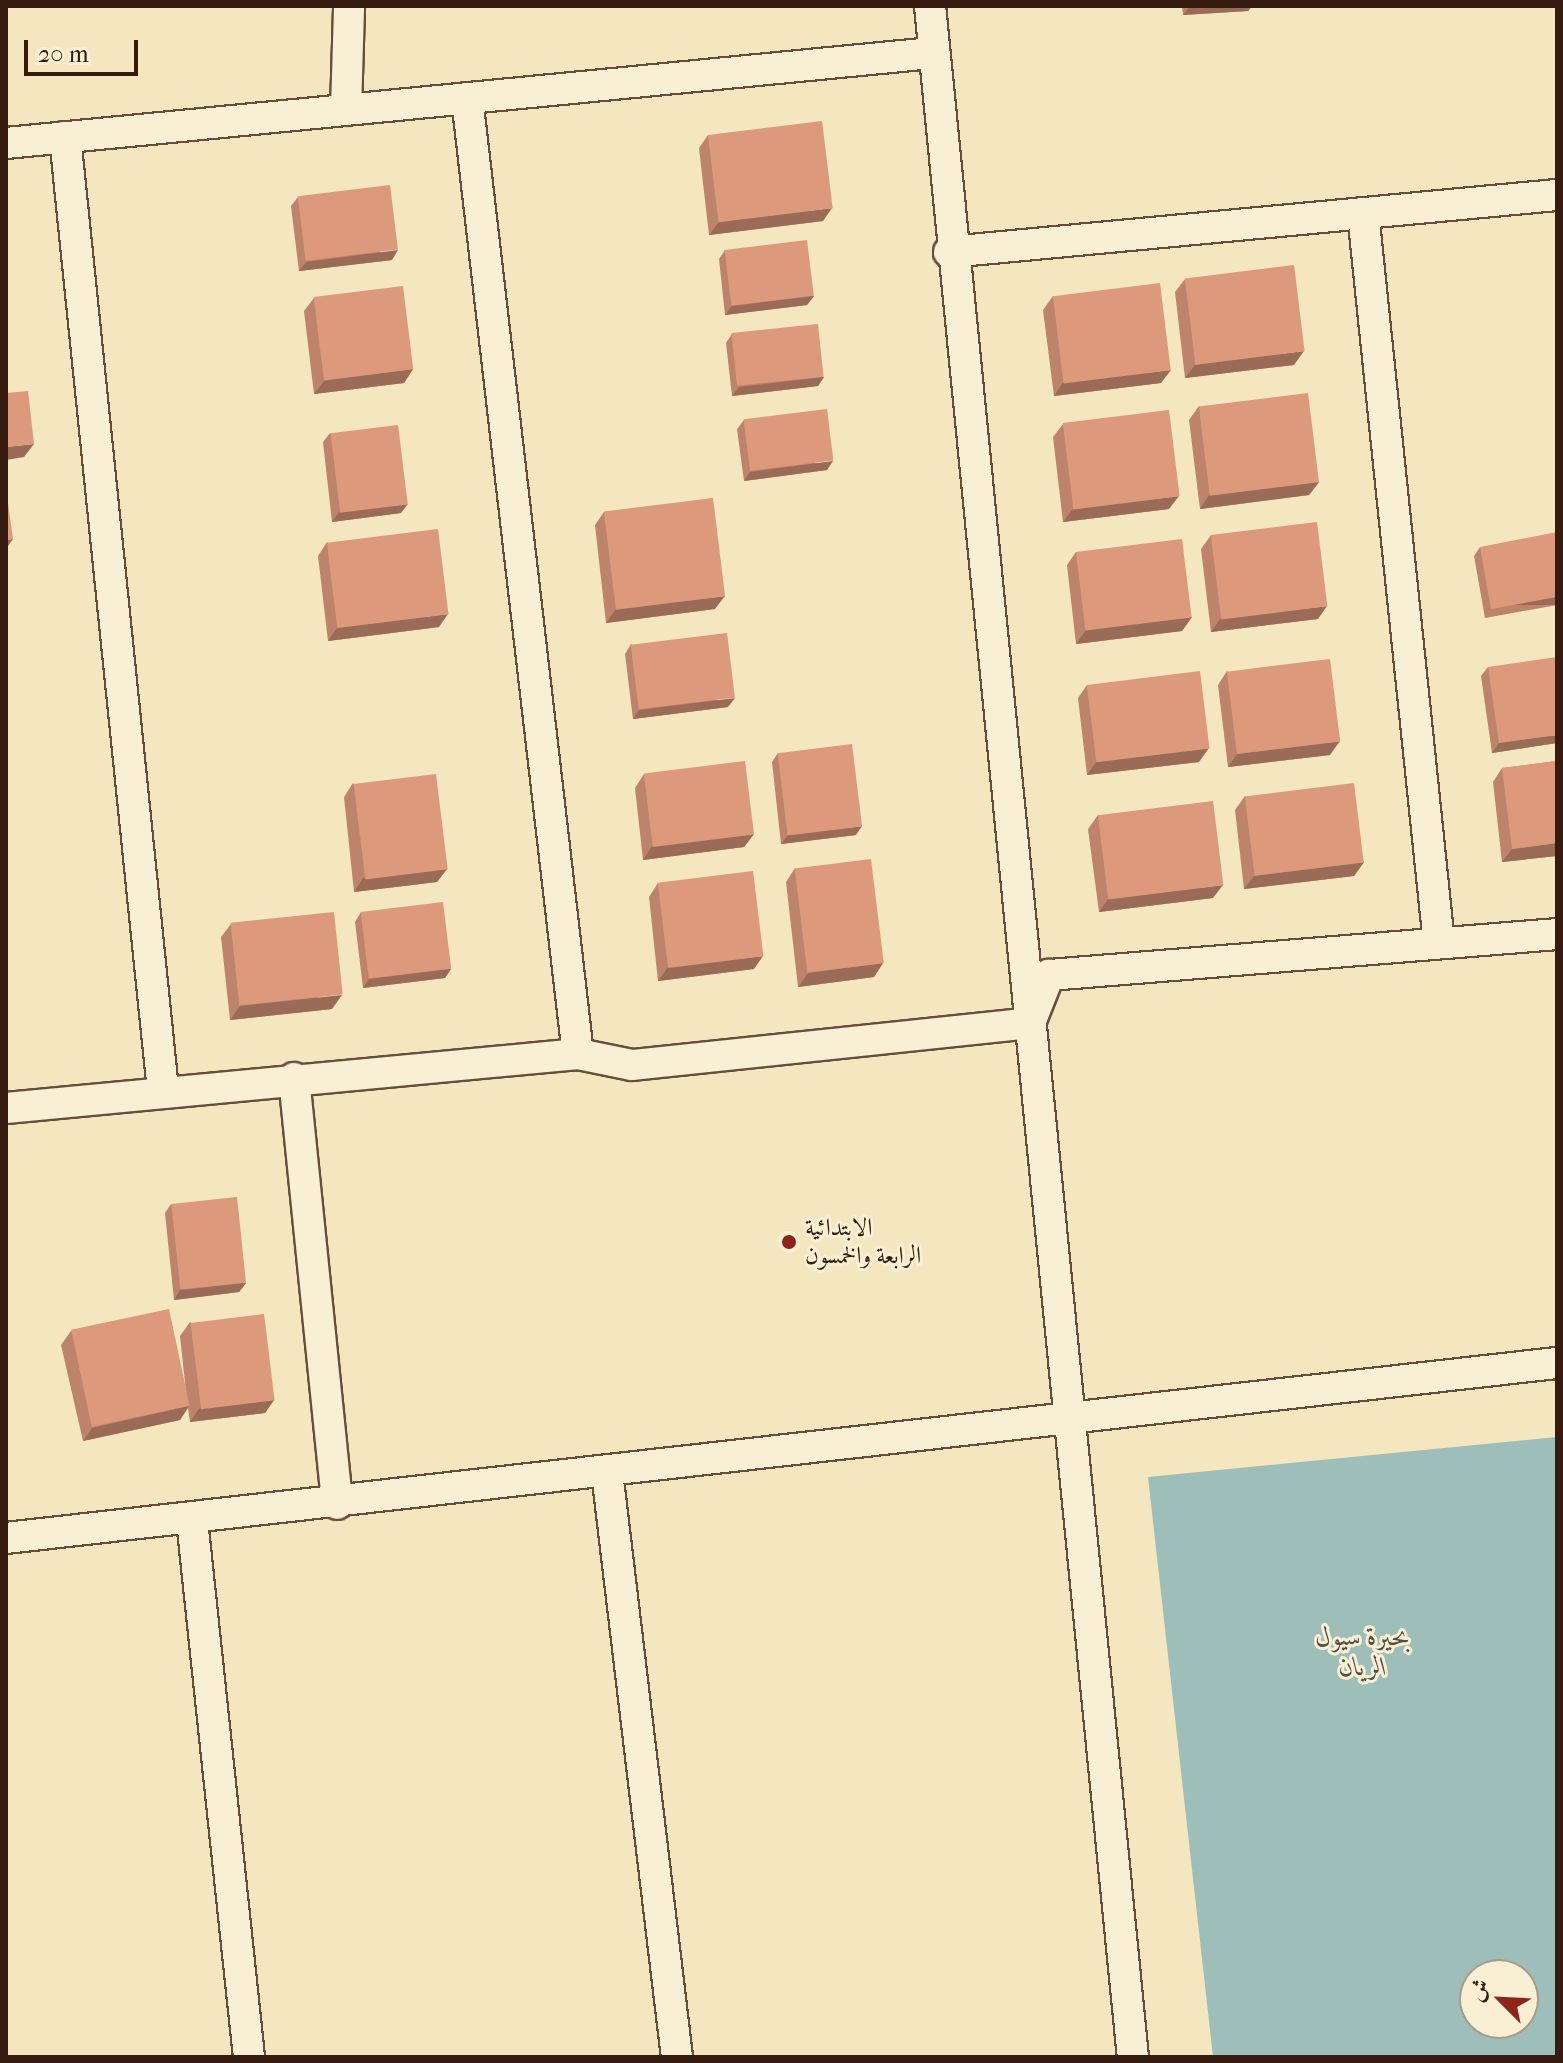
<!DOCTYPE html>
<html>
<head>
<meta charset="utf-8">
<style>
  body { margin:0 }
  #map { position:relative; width:1563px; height:2063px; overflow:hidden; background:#f4e6be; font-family:"IM FELL French Canon",Amiri,serif }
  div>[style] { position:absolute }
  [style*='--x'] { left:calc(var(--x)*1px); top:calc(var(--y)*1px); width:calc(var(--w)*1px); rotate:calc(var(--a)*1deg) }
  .water>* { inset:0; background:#9ebeb9 }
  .roads { filter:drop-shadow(2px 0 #664e3c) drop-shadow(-2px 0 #664e3c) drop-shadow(0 2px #664e3c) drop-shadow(0 -2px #664e3c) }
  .street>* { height:30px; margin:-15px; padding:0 15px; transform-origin:15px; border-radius:15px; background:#f8efd5 }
  .wall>* { inset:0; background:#bd846b }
  .shaded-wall>* { inset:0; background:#9a6b57; transform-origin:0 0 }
  .building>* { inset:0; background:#dc997c; transform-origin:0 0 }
  .dots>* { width:22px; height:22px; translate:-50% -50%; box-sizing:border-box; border:4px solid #f8efd5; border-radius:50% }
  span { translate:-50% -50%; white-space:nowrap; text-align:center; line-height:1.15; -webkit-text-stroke:6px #f8efd5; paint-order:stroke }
  .poi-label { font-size:24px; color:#361c10 }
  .left { translate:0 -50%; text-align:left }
  .water-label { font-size:26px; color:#554d43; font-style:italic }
  .frame { position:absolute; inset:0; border:8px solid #361c10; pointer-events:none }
  .north { position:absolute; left:1459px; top:1959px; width:80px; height:80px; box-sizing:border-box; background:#f8efd5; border:2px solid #aa9b86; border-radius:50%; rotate:294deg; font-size:22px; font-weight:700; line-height:32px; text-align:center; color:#361c10 }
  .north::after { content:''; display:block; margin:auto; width:28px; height:36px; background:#8f2418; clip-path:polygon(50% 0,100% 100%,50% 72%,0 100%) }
  .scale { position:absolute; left:24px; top:40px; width:114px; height:36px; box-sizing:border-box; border:4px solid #361c10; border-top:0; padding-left:10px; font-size:24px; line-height:28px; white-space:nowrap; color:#361c10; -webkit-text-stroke:6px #f8efd5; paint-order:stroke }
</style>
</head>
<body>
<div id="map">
  <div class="water">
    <div style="clip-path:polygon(evenodd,1557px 1437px,1557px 2057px,1213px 2057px,1148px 1477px,1557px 1437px,1475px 1975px,1523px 1975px,1523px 2023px,1475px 2023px,1475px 1975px)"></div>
  </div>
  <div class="roads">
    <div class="street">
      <div style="--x:930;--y:6;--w:2061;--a:84.35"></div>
      <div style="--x:467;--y:98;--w:962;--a:83.38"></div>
      <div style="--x:346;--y:110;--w:104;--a:-88.3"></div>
      <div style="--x:65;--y:137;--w:958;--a:84.13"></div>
      <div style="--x:6;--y:143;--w:931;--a:-5.55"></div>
      <div style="--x:1363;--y:213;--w:734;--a:84.06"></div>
      <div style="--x:949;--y:252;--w:611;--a:-5.36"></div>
      <div style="--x:294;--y:1078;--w:428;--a:84.2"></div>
      <div style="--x:6;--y:1108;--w:575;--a:-5.39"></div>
      <div style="--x:578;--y:1054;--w:55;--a:11.5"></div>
      <div style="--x:632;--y:1065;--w:400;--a:-6"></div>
      <div style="--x:1030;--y:1023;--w:52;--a:-68.4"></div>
      <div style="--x:1049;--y:975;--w:510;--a:-4.61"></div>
      <div style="--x:607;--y:1472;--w:589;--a:83.18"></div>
      <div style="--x:192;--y:1520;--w:540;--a:83.94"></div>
      <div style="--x:6;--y:1538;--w:1561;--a:-6.44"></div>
    </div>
  </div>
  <div class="wall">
    <div style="clip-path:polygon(1182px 6px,1252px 6px,1248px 11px,1183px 15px)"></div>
    <div style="clip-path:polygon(708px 135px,823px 221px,709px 235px,699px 148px)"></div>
    <div style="clip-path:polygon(298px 197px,392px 260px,299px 271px,291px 206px)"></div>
    <div style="clip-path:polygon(725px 250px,814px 296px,807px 305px,725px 315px,719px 259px)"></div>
    <div style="clip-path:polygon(1185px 279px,1294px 365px,1185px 378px,1175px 292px)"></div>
    <div style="clip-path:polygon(1053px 296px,1161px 383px,1054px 396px,1043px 310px)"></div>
    <div style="clip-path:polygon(314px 298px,413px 369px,404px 383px,314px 394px,304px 311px)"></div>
    <div style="clip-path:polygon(732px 334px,824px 377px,818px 386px,732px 396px,726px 343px)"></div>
    <div style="clip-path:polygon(1199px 406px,1319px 482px,1309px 495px,1200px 509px,1189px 420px)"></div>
    <div style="clip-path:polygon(744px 420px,827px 470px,744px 481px,737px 429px)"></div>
    <div style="clip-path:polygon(1063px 424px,1169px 509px,1063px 522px,1053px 437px)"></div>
    <div style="clip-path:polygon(330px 433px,401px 513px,332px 522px,323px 442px)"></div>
    <div style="clip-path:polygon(604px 512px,715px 609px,606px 623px,595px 525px)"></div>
    <div style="clip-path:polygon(1211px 535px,1318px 619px,1211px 632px,1201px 549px)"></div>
    <div style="clip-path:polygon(327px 542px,439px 627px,328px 641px,318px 556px)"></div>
    <div style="clip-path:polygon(1480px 547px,1557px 605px,1485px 618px,1474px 556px)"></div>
    <div style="clip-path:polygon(1076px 552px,1192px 617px,1182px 631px,1076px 644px,1067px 565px)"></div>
    <div style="clip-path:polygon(631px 644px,728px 707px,633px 719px,625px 654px)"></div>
    <div style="clip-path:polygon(1488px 667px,1557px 743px,1492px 753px,1481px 676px)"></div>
    <div style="clip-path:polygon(1227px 671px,1330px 755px,1228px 767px,1218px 685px)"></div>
    <div style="clip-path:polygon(1087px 685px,1199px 762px,1087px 775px,1078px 698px)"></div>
    <div style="clip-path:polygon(778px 753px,856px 835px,781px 844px,772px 762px)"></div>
    <div style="clip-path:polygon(1557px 761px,1557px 856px,1502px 862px,1493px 782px,1502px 768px)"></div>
    <div style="clip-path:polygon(644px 774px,754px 834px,744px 847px,643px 860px,635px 788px)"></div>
    <div style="clip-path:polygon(353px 783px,447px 869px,437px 882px,354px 892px,344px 797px)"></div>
    <div style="clip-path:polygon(1245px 796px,1364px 862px,1354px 876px,1244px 889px,1235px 810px)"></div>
    <div style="clip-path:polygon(1098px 815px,1213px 898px,1099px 912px,1088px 829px)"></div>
    <div style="clip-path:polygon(795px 868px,883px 963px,874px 977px,798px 987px,786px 882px)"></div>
    <div style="clip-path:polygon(658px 883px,754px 969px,658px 981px,649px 897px)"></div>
    <div style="clip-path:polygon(361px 912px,451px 969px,445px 978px,363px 988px,355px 922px)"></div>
    <div style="clip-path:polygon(231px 924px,332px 1009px,230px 1020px,221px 937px)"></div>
    <div style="clip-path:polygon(171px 1204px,246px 1283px,239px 1292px,174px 1300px,165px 1213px)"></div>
    <div style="clip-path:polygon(190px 1322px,274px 1400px,265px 1413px,190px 1422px,188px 1408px,180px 1420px,83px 1441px,61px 1345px,71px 1331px,186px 1392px,180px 1336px)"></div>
  </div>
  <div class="shaded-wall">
    <div style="clip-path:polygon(1190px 6px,1252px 6px,1248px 11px,1183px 15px)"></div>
    <div style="clip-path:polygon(832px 208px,823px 221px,709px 235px,719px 222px)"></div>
    <div style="clip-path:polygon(398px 250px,392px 260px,299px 271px,306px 262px)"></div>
    <div style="clip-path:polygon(814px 296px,807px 305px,725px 315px,732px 306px)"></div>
    <div style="clip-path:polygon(1304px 351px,1294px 365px,1185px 378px,1195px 365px)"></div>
    <div style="clip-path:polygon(413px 369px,404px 383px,314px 394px,324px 381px)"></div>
    <div style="clip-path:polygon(1171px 370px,1161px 383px,1054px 396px,1063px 382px)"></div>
    <div style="clip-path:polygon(824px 377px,818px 386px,732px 396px,739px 387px)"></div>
    <div style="clip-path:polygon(34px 444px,24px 457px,6px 460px,6px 447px)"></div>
    <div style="clip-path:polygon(833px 461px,827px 470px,744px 481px,750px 472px)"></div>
    <div style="clip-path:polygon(1319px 482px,1309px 495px,1200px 509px,1209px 495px)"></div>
    <div style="clip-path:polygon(1179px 496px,1169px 509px,1063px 522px,1073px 509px)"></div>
    <div style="clip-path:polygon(408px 504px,401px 513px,332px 522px,339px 512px)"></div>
    <div style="clip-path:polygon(13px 539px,6px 549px,6px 540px)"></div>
    <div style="clip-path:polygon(725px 596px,715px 609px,606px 623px,616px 609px)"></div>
    <div style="left:1557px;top:597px;width:8px;height:67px;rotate:90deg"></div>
    <div style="clip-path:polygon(1327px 606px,1318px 619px,1211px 632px,1220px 619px)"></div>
    <div style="clip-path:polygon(448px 614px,439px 627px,328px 641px,337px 628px)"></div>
    <div style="clip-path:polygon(1192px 617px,1182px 631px,1076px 644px,1086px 630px)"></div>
    <div style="clip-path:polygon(735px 698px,728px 707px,633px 719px,639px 710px)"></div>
    <div style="clip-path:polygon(1557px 735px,1557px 743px,1492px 753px,1499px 743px)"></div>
    <div style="clip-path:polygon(1340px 741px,1330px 755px,1228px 767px,1237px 754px)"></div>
    <div style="clip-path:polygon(1209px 748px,1199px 762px,1087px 775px,1096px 762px)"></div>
    <div style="clip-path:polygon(862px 826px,856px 835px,781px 844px,788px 835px)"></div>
    <div style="clip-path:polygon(754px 834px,744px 847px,643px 860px,652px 846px)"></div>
    <div style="clip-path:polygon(1557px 843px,1557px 856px,1502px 862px,1512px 849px)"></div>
    <div style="clip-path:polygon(1364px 862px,1354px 876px,1244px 889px,1254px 876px)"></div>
    <div style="clip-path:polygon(447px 869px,437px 882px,354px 892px,363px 878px)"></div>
    <div style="clip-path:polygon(1223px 885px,1213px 898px,1099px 912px,1108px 899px)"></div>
    <div style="clip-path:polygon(763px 956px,754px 969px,658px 981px,668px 967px)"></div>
    <div style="clip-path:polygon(883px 963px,874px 977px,798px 987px,808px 973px)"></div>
    <div style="clip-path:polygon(451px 969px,445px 978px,363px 988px,369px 979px)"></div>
    <div style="clip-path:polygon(342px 995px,332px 1009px,230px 1020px,240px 1006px)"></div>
    <div style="clip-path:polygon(246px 1283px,239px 1292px,174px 1300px,180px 1290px)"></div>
    <div style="clip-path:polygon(274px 1400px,265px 1413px,190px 1422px,199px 1409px)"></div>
    <div style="clip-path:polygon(189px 1406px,180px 1420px,83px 1441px,92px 1428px)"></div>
  </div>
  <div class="building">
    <div style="left:822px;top:121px;width:88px;height:115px;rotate:83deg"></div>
    <div style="left:390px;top:185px;width:65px;height:93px;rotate:83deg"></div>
    <div style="left:807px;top:240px;width:56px;height:83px;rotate:83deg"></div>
    <div style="left:1294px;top:265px;width:87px;height:110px;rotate:83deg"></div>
    <div style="left:1160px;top:283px;width:88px;height:108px;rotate:83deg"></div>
    <div style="left:403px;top:286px;width:84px;height:90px;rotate:83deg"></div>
    <div style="left:818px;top:324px;width:53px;height:87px;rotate:84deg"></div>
    <div style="clip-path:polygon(28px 391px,34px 444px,6px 447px,6px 393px)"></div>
    <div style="left:1308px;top:393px;width:90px;height:110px;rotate:83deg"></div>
    <div style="left:827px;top:409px;width:52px;height:84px;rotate:83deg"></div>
    <div style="left:1169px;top:410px;width:87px;height:107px;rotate:83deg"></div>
    <div style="left:398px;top:425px;width:80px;height:68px;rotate:83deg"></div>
    <div style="clip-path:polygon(6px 489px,13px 539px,6px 540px)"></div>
    <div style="left:713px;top:498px;width:99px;height:110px;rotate:83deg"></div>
    <div style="left:1317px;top:522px;width:85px;height:107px;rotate:83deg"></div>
    <div style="left:438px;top:529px;width:86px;height:112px;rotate:83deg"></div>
    <div style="clip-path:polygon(1557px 532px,1557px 597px,1491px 609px,1480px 547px)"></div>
    <div style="left:1182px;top:539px;width:79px;height:107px;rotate:83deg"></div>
    <div style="left:727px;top:633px;width:65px;height:97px;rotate:83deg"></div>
    <div style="clip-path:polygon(1557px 657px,1557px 735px,1499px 743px,1488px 667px)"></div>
    <div style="left:1330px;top:659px;width:83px;height:104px;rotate:83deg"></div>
    <div style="left:1200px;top:671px;width:78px;height:114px;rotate:83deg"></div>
    <div style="left:852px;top:744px;width:83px;height:75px;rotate:83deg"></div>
    <div style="left:745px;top:761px;width:74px;height:102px;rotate:83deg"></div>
    <div style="clip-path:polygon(1557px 761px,1557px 843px,1512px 849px,1502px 768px)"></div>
    <div style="left:436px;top:774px;width:96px;height:83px;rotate:83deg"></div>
    <div style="left:1354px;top:783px;width:80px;height:110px;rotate:83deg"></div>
    <div style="left:1213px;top:801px;width:85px;height:116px;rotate:83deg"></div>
    <div style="left:871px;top:859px;width:105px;height:77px;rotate:83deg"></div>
    <div style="left:753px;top:871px;width:86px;height:96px;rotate:83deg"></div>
    <div style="left:443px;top:902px;width:67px;height:83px;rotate:83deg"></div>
    <div style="left:334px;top:912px;width:83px;height:104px;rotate:84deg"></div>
    <div style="left:237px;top:1197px;width:86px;height:66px;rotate:84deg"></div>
    <div style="left:169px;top:1309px;width:99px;height:100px;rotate:78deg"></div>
    <div style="left:264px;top:1314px;width:87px;height:74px;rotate:83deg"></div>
  </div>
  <div class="dots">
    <div style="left:789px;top:1242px;background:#8f2418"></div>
  </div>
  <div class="poi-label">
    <span class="left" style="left:805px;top:1242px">الابتدائية<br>الرابعة والخمسون</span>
  </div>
  <div class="water-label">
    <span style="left:1363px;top:1652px">بحيرة سيول<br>الريان</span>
  </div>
  <div class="frame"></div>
  <div class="north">ش</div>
  <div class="scale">20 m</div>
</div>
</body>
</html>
